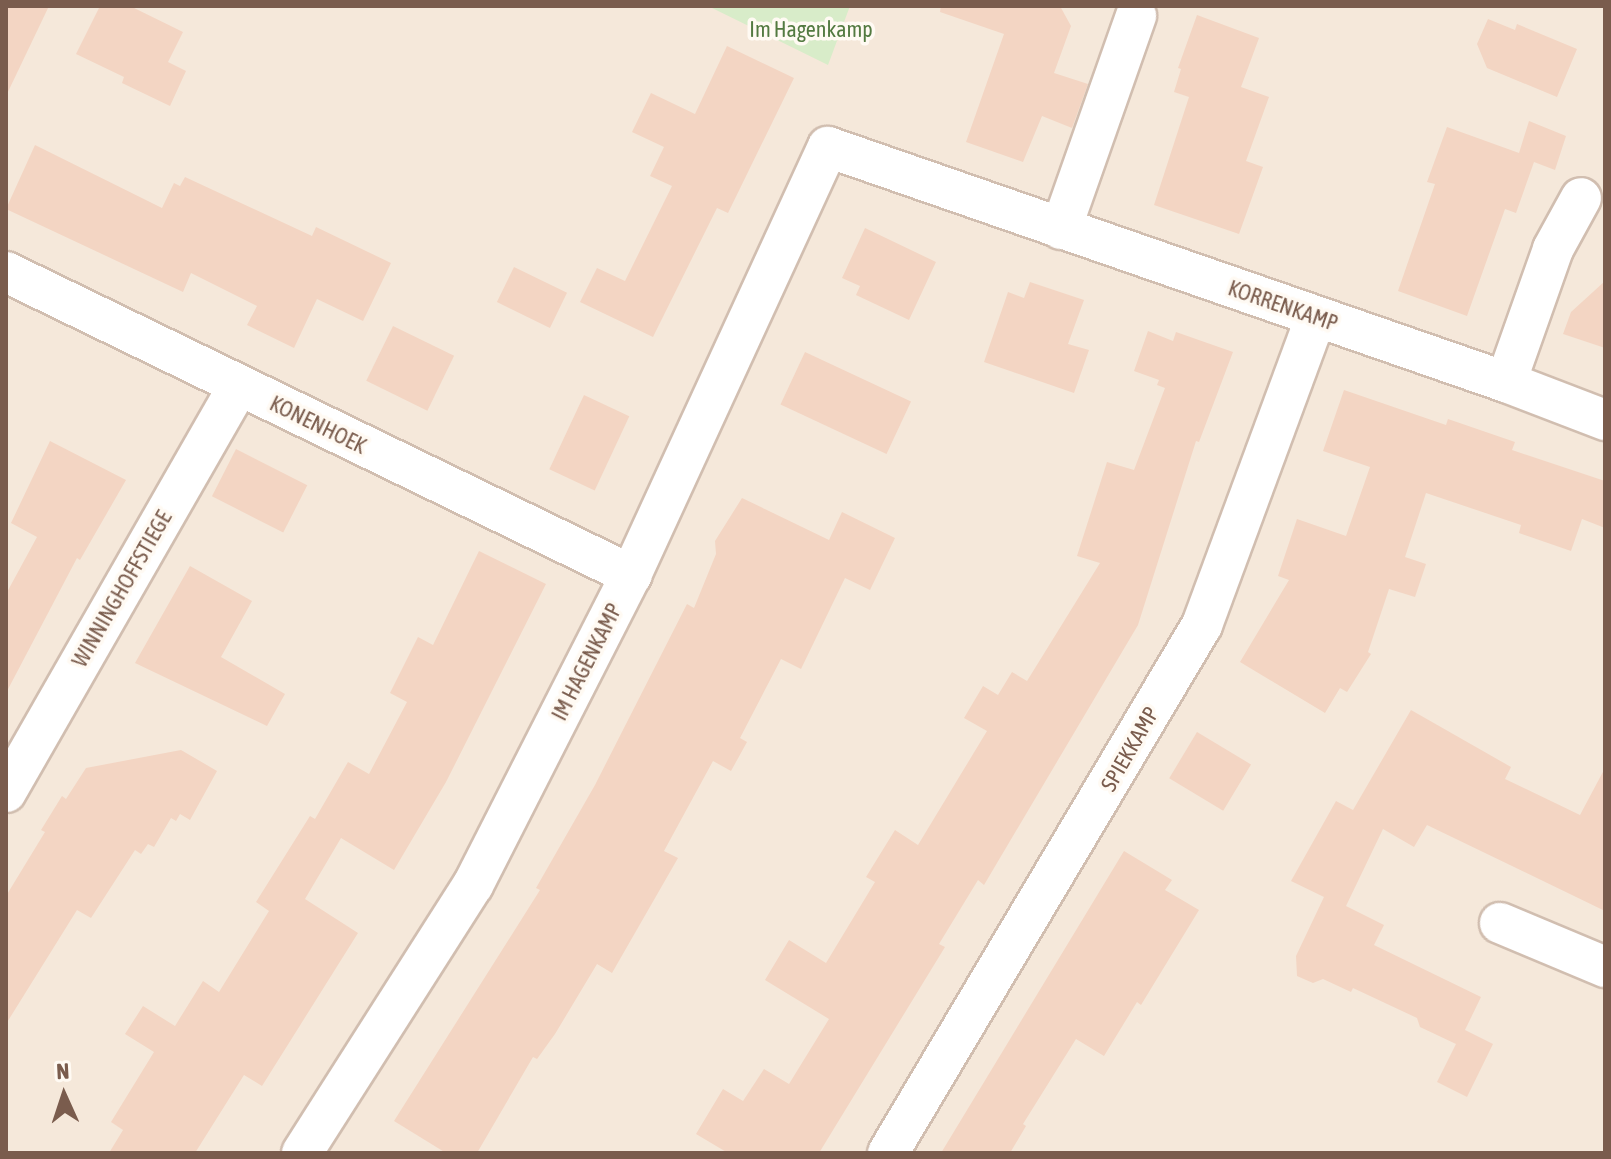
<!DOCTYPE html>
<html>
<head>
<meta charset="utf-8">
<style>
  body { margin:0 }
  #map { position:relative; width:1611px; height:1159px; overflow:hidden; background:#fdf6ec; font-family:"Asap Condensed",sans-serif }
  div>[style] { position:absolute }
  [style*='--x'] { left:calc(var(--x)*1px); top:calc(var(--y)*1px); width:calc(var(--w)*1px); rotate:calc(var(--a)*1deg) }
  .residential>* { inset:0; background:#f5e8da; transform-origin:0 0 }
  .green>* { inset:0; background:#d8ecc9 }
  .building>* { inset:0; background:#f3d5c3; transform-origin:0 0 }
  .roads { filter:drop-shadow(2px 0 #d1beb0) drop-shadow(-2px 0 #d1beb0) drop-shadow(0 2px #d1beb0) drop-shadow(0 -2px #d1beb0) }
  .street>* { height:40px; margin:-20px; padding:0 20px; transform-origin:20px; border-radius:20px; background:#fff }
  span { translate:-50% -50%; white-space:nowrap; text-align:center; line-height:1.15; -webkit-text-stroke:7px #fffaf3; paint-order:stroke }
  .park-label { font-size:22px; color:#537a41 }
  .street-label { font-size:22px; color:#7a5c4d }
  .frame { position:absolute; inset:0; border:8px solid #7a5c4d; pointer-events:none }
  .north { position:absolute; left:24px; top:1055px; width:80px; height:80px; -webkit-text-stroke:6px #fffaf3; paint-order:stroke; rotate:357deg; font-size:22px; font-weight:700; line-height:32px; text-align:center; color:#7a5c4d }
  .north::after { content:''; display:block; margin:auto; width:28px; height:36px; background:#7a5c4d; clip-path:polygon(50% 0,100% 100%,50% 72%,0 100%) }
</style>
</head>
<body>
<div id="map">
  <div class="residential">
    <div style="left:6px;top:6px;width:1599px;height:1147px"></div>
  </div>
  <div class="green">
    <div style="clip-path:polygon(708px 6px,850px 6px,828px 65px)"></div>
  </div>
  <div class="building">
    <div style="clip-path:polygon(6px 6px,49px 6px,6px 96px)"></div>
    <div style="clip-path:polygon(100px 6px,130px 6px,183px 32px,168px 62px,186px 71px,170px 106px,122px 83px,124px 77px,76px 54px)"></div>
    <div style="clip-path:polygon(941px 6px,1060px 6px,1071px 26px,1054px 73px,1088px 84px,1072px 128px,1042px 116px,1023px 162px,966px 142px,1004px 34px,940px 12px)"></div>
    <div style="clip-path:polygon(1197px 15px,1259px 38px,1241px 87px,1269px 97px,1246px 161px,1263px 167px,1239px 234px,1154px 205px,1189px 97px,1174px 92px,1181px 69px,1178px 68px)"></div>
    <div style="clip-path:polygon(1488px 19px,1515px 30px,1517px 24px,1577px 49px,1557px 97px,1487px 68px,1477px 44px)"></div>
    <div style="clip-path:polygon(727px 46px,794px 78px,728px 213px,717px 208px,653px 337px,580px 302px,597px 268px,625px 281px,672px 186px,650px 176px,664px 147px,632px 132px,651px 93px,695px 114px)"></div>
    <div style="clip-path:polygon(1529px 121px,1566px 136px,1555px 170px,1534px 162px,1516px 213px,1505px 209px,1467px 316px,1398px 291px,1435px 184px,1427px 182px,1447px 127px,1519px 153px)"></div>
    <div style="clip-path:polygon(35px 145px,162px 208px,174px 183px,180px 186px,185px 177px,312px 236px,316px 227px,391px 263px,363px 321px,317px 299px,294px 348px,247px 325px,257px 306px,191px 273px,183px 292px,6px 209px)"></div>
    <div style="clip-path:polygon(865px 228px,936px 262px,909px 320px,856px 295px,860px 286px,842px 278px)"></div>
    <div style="left:514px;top:267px;width:59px;height:39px;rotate:26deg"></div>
    <div style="clip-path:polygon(1605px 281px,1605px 348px,1563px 334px,1571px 312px)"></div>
    <div style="clip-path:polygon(1030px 282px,1084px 300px,1068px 344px,1089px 350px,1074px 393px,984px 362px,1008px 292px,1024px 298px)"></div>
    <div style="left:393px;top:326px;width:68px;height:61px;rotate:26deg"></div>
    <div style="clip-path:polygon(1148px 331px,1173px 341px,1176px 332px,1233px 352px,1199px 442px,1196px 441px,1138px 625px,984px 885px,978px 880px,939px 944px,945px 947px,819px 1153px,728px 1153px,696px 1134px,723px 1089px,743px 1101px,764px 1069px,789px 1084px,829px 1019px,765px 980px,789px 940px,826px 963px,875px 882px,866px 877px,895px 830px,918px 845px,987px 731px,964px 718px,983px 686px,998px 695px,1012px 672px,1027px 681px,1100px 563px,1077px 556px,1107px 462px,1134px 470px,1165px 388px,1157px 385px,1159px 380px,1134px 371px)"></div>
    <div style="left:805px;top:352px;width:117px;height:58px;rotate:25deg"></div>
    <div style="clip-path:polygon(1344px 390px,1446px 425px,1448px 419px,1515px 442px,1512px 450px,1605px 481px,1605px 528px,1582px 519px,1571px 551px,1519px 533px,1521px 525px,1426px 493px,1405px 557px,1426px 564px,1415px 597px,1389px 589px,1368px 652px,1371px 654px,1347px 692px,1340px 688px,1325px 713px,1240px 662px,1289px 580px,1278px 576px,1297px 519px,1346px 536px,1370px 467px,1323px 451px)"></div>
    <div style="left:584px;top:395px;width:50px;height:82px;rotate:25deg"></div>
    <div style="clip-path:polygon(50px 441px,126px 480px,80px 560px,77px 558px,6px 693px,6px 594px,37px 537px,11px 523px)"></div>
    <div style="left:236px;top:449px;width:80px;height:53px;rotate:27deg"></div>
    <div style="clip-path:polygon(742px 498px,829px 540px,842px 512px,895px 538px,870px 590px,845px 578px,801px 669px,781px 659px,740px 738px,747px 742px,731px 771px,713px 761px,664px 851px,678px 858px,612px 973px,597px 964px,555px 1034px,537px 1059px,533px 1057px,477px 1153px,446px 1153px,394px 1121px,540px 890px,536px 888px,595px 785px,687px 604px,694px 608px,716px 554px,715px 541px)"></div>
    <div style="clip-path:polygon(479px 551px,546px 584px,446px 782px,394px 870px,341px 838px,305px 899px,358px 933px,262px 1086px,244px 1075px,195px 1153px,109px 1153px,123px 1130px,111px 1122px,154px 1052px,125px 1034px,143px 1006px,175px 1026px,203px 981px,219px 992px,269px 911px,256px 902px,310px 816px,315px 819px,348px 762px,369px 774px,407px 702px,390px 693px,418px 637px,433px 645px)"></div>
    <div style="clip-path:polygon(190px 566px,252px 601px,221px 657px,285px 694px,267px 726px,135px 663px)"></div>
    <div style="clip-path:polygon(1411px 710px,1511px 767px,1505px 779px,1580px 815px,1605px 768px,1605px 911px,1427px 825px,1414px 847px,1383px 829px,1346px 906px,1384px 925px,1374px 945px,1481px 997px,1465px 1030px,1493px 1044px,1467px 1097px,1437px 1082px,1456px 1044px,1420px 1027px,1417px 1018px,1353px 988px,1351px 992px,1323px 979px,1313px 983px,1297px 976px,1296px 956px,1324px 897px,1291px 881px,1336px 801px,1353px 810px)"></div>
    <div style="left:1197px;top:732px;width:63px;height:54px;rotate:31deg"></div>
    <div style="clip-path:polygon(181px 750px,217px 771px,190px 820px,180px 814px,176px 821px,171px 818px,154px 847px,148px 844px,141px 854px,135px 850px,91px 918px,77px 910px,6px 1024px,6px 896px,45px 832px,41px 830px,62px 796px,66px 799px,86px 768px)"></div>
    <div style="clip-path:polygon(1124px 851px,1172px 880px,1165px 890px,1199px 910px,1141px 1005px,1137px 1002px,1104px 1056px,1076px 1039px,1023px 1124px,1026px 1126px,1010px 1153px,941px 1153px)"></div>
  </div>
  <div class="roads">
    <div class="street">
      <div style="--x:1061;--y:229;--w:226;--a:-70.6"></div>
      <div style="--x:6;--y:272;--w:695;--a:25.86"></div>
      <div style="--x:1506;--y:382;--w:141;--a:-70.5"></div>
      <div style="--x:1553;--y:249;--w:58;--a:-61.2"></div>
      <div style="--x:6;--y:792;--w:467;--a:-60.2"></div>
      <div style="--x:1500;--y:923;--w:114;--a:22.7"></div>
      <div style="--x:302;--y:1153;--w:318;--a:-57.5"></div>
      <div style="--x:473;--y:885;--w:348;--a:-63"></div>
      <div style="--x:631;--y:575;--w:471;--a:-65.3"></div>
      <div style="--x:828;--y:147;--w:718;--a:19.12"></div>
      <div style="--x:1506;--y:382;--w:106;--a:21"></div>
      <div style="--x:888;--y:1153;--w:614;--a:-59.26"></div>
      <div style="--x:1202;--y:625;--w:328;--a:-69.7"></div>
    </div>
  </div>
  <div class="park-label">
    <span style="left:811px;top:30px">Im Hagenkamp</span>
  </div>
  <div class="street-label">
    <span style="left:1283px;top:306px;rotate:19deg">KORRENKAMP</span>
    <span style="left:318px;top:425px;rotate:26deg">KONENHOEK</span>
    <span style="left:122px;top:589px;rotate:-60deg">WINNINGHOFFSTIEGE</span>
    <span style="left:587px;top:662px;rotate:-63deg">IM HAGENKAMP</span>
    <span style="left:1130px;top:749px;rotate:-60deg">SPIEKKAMP</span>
  </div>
  <div class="frame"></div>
  <div class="north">N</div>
</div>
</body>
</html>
